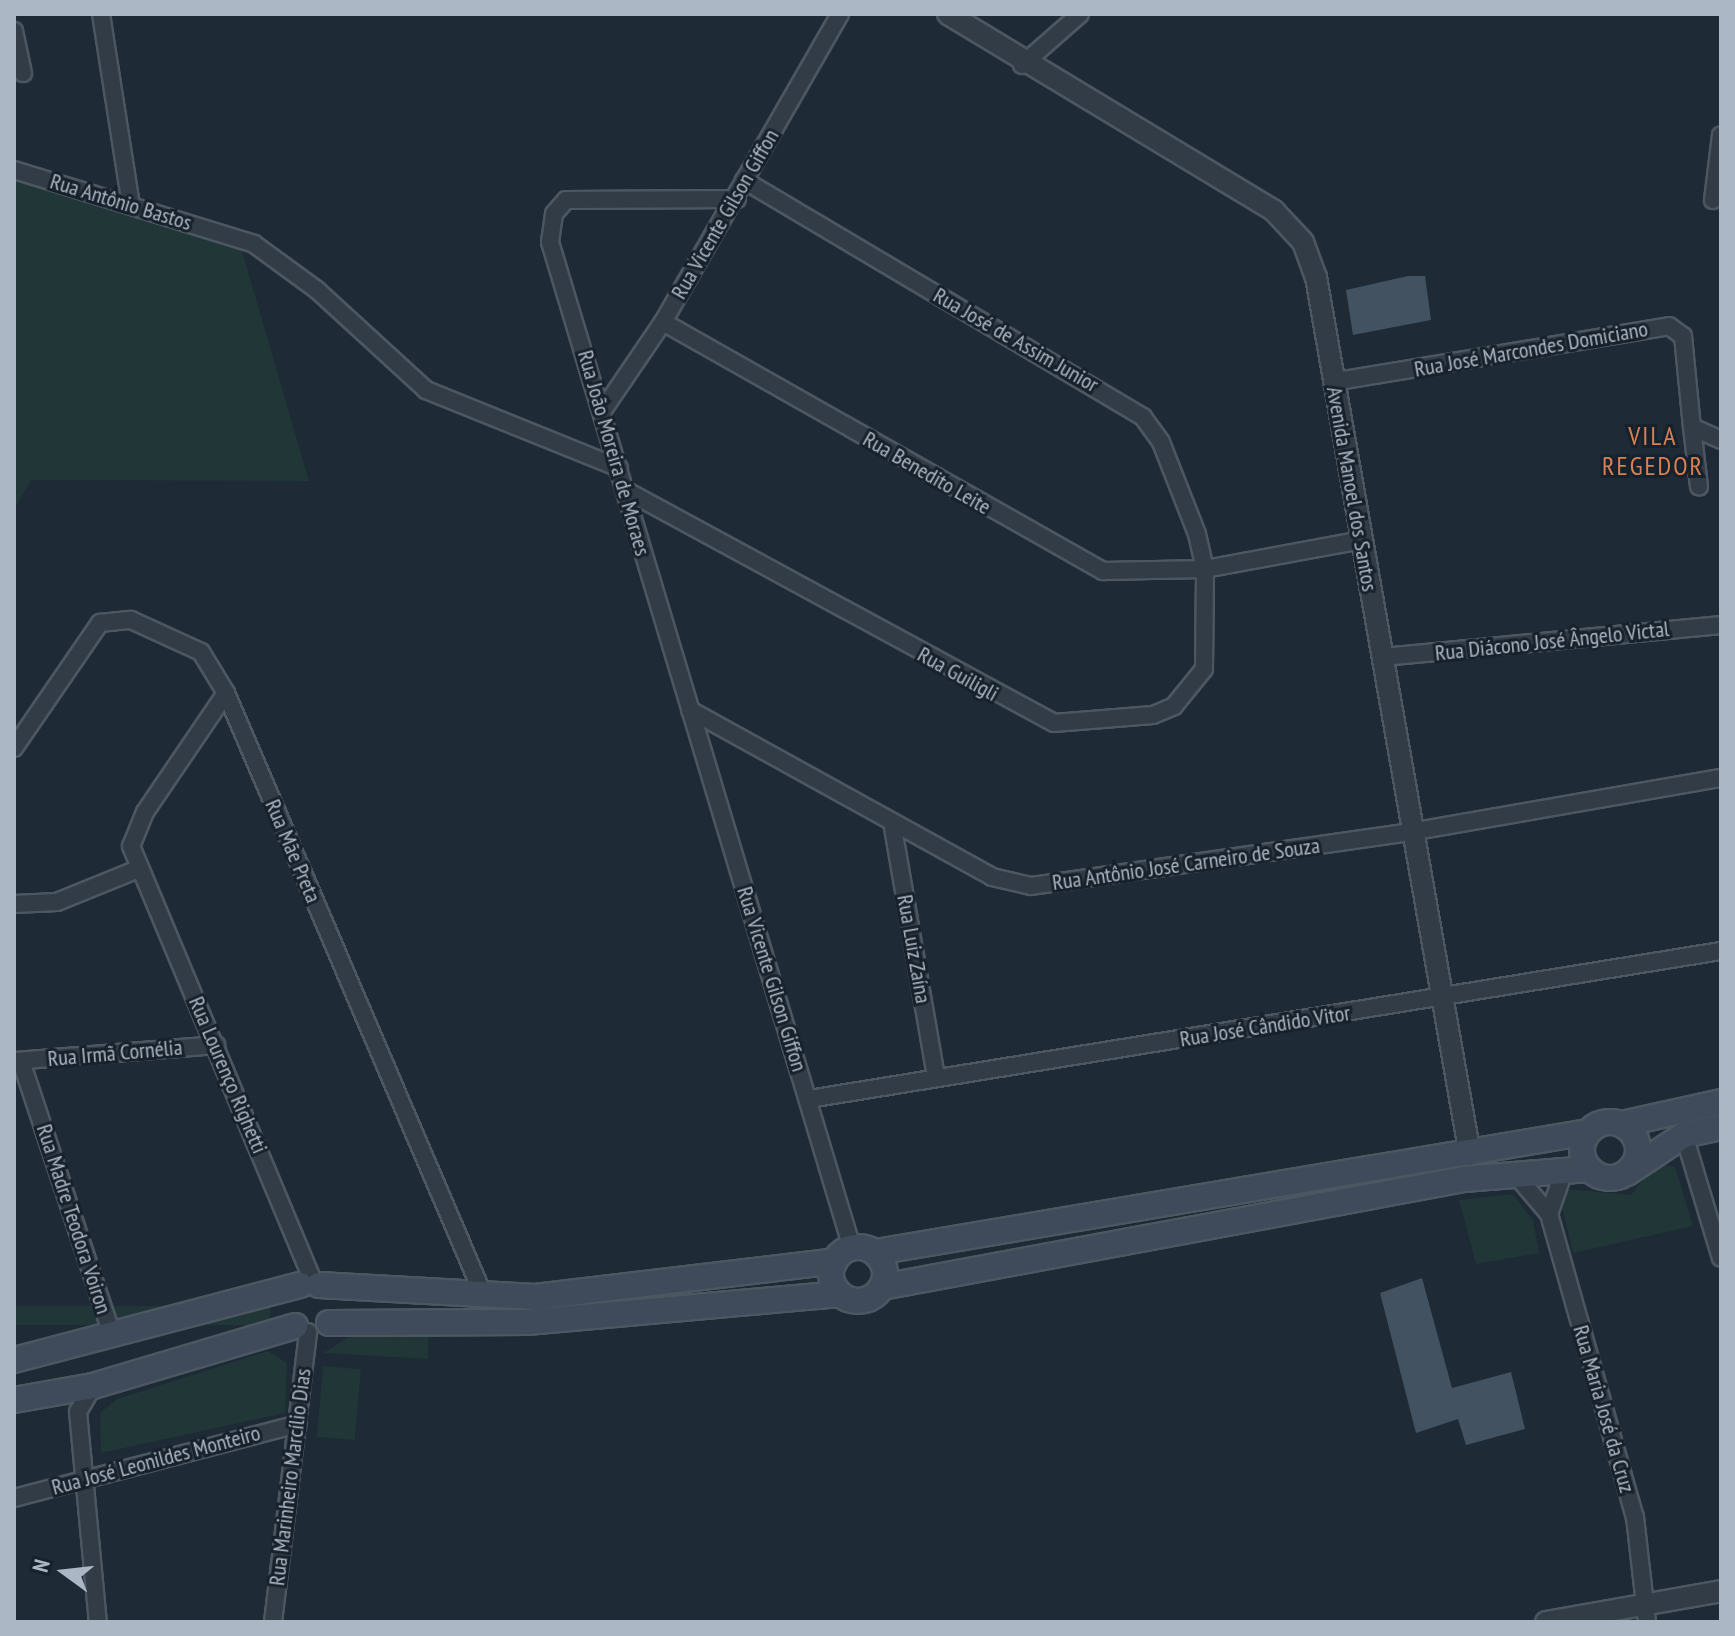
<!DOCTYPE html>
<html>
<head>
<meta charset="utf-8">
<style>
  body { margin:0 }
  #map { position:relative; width:1735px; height:1636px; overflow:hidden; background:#1e2a36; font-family:"PT Sans Narrow",sans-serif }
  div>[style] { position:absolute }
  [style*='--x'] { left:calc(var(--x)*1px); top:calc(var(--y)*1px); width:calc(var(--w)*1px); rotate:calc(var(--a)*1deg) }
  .green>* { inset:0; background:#203637; transform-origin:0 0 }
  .building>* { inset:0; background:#435260 }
  .roads { filter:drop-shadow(2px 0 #4c5762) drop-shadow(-2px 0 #4c5762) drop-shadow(0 2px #4c5762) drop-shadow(0 -2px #4c5762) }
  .minor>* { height:16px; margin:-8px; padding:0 8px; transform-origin:8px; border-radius:8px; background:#313c46 }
  .tertiary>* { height:20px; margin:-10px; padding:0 10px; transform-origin:10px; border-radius:10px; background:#313c46 }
  .secondary>* { height:24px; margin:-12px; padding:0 12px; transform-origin:12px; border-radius:12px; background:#3f4b5a }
  .secondary>.ring { margin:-12px; padding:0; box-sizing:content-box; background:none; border:24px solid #3f4b5a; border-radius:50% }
  span { translate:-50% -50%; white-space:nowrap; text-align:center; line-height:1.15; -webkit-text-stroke:6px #17212b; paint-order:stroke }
  .street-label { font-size:22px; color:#abb7c4 }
  .quarter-label { font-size:26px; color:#d78053; letter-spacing:2px }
  .frame { position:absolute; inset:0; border:16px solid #abb7c4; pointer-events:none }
  .north { position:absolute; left:24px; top:1532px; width:80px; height:80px; -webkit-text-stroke:6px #17212b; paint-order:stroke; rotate:285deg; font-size:22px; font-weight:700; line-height:32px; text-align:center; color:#abb7c4 }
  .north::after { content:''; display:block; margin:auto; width:28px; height:36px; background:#abb7c4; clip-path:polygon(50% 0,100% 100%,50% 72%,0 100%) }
</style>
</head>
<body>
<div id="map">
  <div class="green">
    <div style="clip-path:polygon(14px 178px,240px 244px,309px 481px,31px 480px,14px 510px)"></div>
    <div style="clip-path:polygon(1666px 1165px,1675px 1167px,1693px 1226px,1573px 1253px,1561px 1202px,1567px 1189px,1631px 1195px,1654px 1166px)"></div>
    <div style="clip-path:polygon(1513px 1194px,1533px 1220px,1539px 1253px,1476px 1264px,1459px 1200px)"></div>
    <div style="left:270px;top:1306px;width:19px;height:264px;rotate:90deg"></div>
    <div style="clip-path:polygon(428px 1333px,428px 1359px,323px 1353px,350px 1336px)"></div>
    <div style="clip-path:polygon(268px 1351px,287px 1363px,285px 1413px,101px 1453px,100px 1413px,117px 1399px)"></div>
    <div style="left:323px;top:1366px;width:38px;height:71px;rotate:5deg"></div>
  </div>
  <div class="building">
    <div style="clip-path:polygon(1408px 276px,1425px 276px,1431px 320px,1353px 335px,1346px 290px)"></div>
    <div style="clip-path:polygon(1422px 1278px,1452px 1388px,1511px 1372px,1525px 1429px,1466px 1445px,1458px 1419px,1416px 1433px,1380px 1293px)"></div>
  </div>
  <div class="roads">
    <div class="minor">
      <div style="--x:101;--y:14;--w:193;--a:81.1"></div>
      <div style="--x:14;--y:31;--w:43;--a:77.9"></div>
      <div style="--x:1022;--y:65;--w:77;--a:-41.3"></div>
      <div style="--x:14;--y:170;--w:251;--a:17.1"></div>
      <div style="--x:254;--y:244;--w:78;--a:36.1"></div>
      <div style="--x:317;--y:290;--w:148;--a:42.5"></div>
      <div style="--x:426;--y:390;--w:208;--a:22"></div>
      <div style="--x:737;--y:199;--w:171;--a:179.7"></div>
      <div style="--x:566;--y:200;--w:18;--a:131"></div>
      <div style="--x:554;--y:214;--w:28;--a:98"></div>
      <div style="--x:550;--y:242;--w:1050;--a:73.29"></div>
      <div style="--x:1713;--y:200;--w:65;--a:-83"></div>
      <div style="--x:663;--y:322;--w:506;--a:29.51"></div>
      <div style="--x:1103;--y:571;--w:102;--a:-1.1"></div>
      <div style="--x:1205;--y:569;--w:159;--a:-10.5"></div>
      <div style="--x:1332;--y:382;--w:342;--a:-9.4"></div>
      <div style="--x:1669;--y:326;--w:17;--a:36"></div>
      <div style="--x:1683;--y:336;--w:91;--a:84.4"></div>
      <div style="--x:1692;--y:427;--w:32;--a:24"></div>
      <div style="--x:603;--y:410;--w:107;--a:-55.7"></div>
      <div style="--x:663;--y:322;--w:355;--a:-60.1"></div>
      <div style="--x:1692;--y:427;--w:60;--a:83.3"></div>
      <div style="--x:625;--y:490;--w:488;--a:28.5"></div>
      <div style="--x:1054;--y:723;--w:99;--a:-4.6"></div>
      <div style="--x:1153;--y:715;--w:23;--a:-23"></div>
      <div style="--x:1174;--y:706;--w:48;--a:-51"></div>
      <div style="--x:1204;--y:669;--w:100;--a:-89.4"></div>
      <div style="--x:1205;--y:569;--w:36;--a:-103"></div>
      <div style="--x:1197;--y:534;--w:99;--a:-111.4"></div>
      <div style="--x:1161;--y:442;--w:31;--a:-126"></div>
      <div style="--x:1143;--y:417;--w:464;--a:-149.3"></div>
      <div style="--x:1383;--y:657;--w:340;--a:-5.4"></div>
      <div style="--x:226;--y:693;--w:144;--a:124.2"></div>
      <div style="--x:145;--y:812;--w:37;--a:112"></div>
      <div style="--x:131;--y:846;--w:474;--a:67.3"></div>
      <div style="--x:690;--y:710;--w:345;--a:28.9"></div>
      <div style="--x:992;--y:877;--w:40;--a:13"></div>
      <div style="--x:1031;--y:886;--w:389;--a:-8.1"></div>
      <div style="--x:1416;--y:831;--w:310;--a:-9.9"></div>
      <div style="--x:14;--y:748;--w:152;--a:-55.5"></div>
      <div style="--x:100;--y:623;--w:31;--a:-6"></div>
      <div style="--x:131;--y:620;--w:77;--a:24.6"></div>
      <div style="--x:201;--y:652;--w:48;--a:58.6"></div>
      <div style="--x:226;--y:693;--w:654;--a:66.85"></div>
      <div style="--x:892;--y:822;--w:258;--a:80.2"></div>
      <div style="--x:14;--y:904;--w:43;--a:-2.7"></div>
      <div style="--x:57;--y:902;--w:85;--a:-22.1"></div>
      <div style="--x:14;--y:1061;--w:203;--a:-4.5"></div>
      <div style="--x:21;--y:1061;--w:286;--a:71.6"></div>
      <div style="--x:809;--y:1099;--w:924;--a:-9.22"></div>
      <div style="--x:1684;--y:1135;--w:128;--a:73.3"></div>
      <div style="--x:1515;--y:1174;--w:52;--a:49.6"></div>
      <div style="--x:1549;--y:1214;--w:315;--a:74.2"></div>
      <div style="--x:1635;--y:1517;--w:106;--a:83.5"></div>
      <div style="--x:1549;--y:1214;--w:46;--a:-70.8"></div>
      <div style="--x:93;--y:1386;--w:30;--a:120"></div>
      <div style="--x:78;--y:1412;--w:211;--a:84.6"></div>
      <div style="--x:14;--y:1498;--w:293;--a:-14.6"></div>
      <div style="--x:273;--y:1622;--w:292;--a:-83.1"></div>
    </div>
    <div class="tertiary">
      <div style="--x:948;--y:14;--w:381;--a:31.1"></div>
      <div style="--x:1274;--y:211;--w:42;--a:46.9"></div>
      <div style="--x:1303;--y:242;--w:37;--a:70"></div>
      <div style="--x:1316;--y:277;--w:891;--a:80.05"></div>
      <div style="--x:1546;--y:1622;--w:178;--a:-10"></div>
    </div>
    <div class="secondary">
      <div class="ring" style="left:1582px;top:1122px;width:32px;height:32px"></div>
      <div style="--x:1622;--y:1124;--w:101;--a:-12.5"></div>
      <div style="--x:1627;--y:1173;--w:69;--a:-33.7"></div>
      <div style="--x:1684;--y:1135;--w:38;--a:-12"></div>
      <div class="ring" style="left:831px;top:1247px;width:30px;height:30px"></div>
      <div style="--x:876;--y:1252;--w:722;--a:-9.57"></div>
      <div style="--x:319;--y:1285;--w:216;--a:3.2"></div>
      <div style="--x:535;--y:1297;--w:302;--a:-6.8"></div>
      <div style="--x:882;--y:1287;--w:592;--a:-10.51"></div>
      <div style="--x:1464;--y:1179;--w:125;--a:-4.6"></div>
      <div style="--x:329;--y:1323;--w:198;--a:-0.3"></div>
      <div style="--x:527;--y:1322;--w:314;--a:-5.1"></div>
      <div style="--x:14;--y:1360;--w:296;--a:-14.7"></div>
      <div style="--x:14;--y:1400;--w:80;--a:-10"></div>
      <div style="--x:93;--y:1386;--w:211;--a:-16.5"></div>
    </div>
  </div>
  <div class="street-label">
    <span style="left:121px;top:202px;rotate:17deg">Rua Antônio Bastos</span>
    <span style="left:725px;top:214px;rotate:-60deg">Rua Vicente Gilson Giffon</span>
    <span style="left:1016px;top:340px;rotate:30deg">Rua José de Assim Junior</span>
    <span style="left:1531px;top:349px;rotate:-10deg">Rua José Marcondes Domiciano</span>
    <span style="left:614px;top:453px;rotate:74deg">Rua João Moreira de Moraes</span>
    <span style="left:927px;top:473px;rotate:30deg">Rua Benedito Leite</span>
    <span style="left:1352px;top:489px;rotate:80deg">Avenida Manoel dos Santos</span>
    <span style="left:1552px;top:641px;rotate:-6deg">Rua Diácono José Ângelo Victal</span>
    <span style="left:958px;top:674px;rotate:29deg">Rua Guiligli</span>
    <span style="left:293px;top:851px;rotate:67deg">Rua Mãe Preta</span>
    <span style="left:1186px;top:864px;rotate:-8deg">Rua Antônio José Carneiro de Souza</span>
    <span style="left:914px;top:949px;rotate:80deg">Rua Luiz Zaína</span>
    <span style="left:772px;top:979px;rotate:73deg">Rua Vicente Gilson Giffon</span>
    <span style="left:1265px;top:1026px;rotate:-9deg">Rua José Cândido Vitor</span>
    <span style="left:115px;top:1053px;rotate:-5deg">Rua Irmã Cornélia</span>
    <span style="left:228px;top:1075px;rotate:67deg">Rua Lourenço Righetti</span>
    <span style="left:74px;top:1219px;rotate:72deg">Rua Madre Teodora Voiron</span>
    <span style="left:1604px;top:1409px;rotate:74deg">Rua Maria José da Cruz</span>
    <span style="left:156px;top:1460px;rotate:-15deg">Rua José Leonildes Monteiro</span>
    <span style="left:290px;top:1477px;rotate:-83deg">Rua Marinheiro Marcílio Dias</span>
  </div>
  <div class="quarter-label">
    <span style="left:1653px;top:451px">VILA<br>REGEDOR</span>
  </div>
  <div class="frame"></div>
  <div class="north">N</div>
</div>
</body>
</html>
